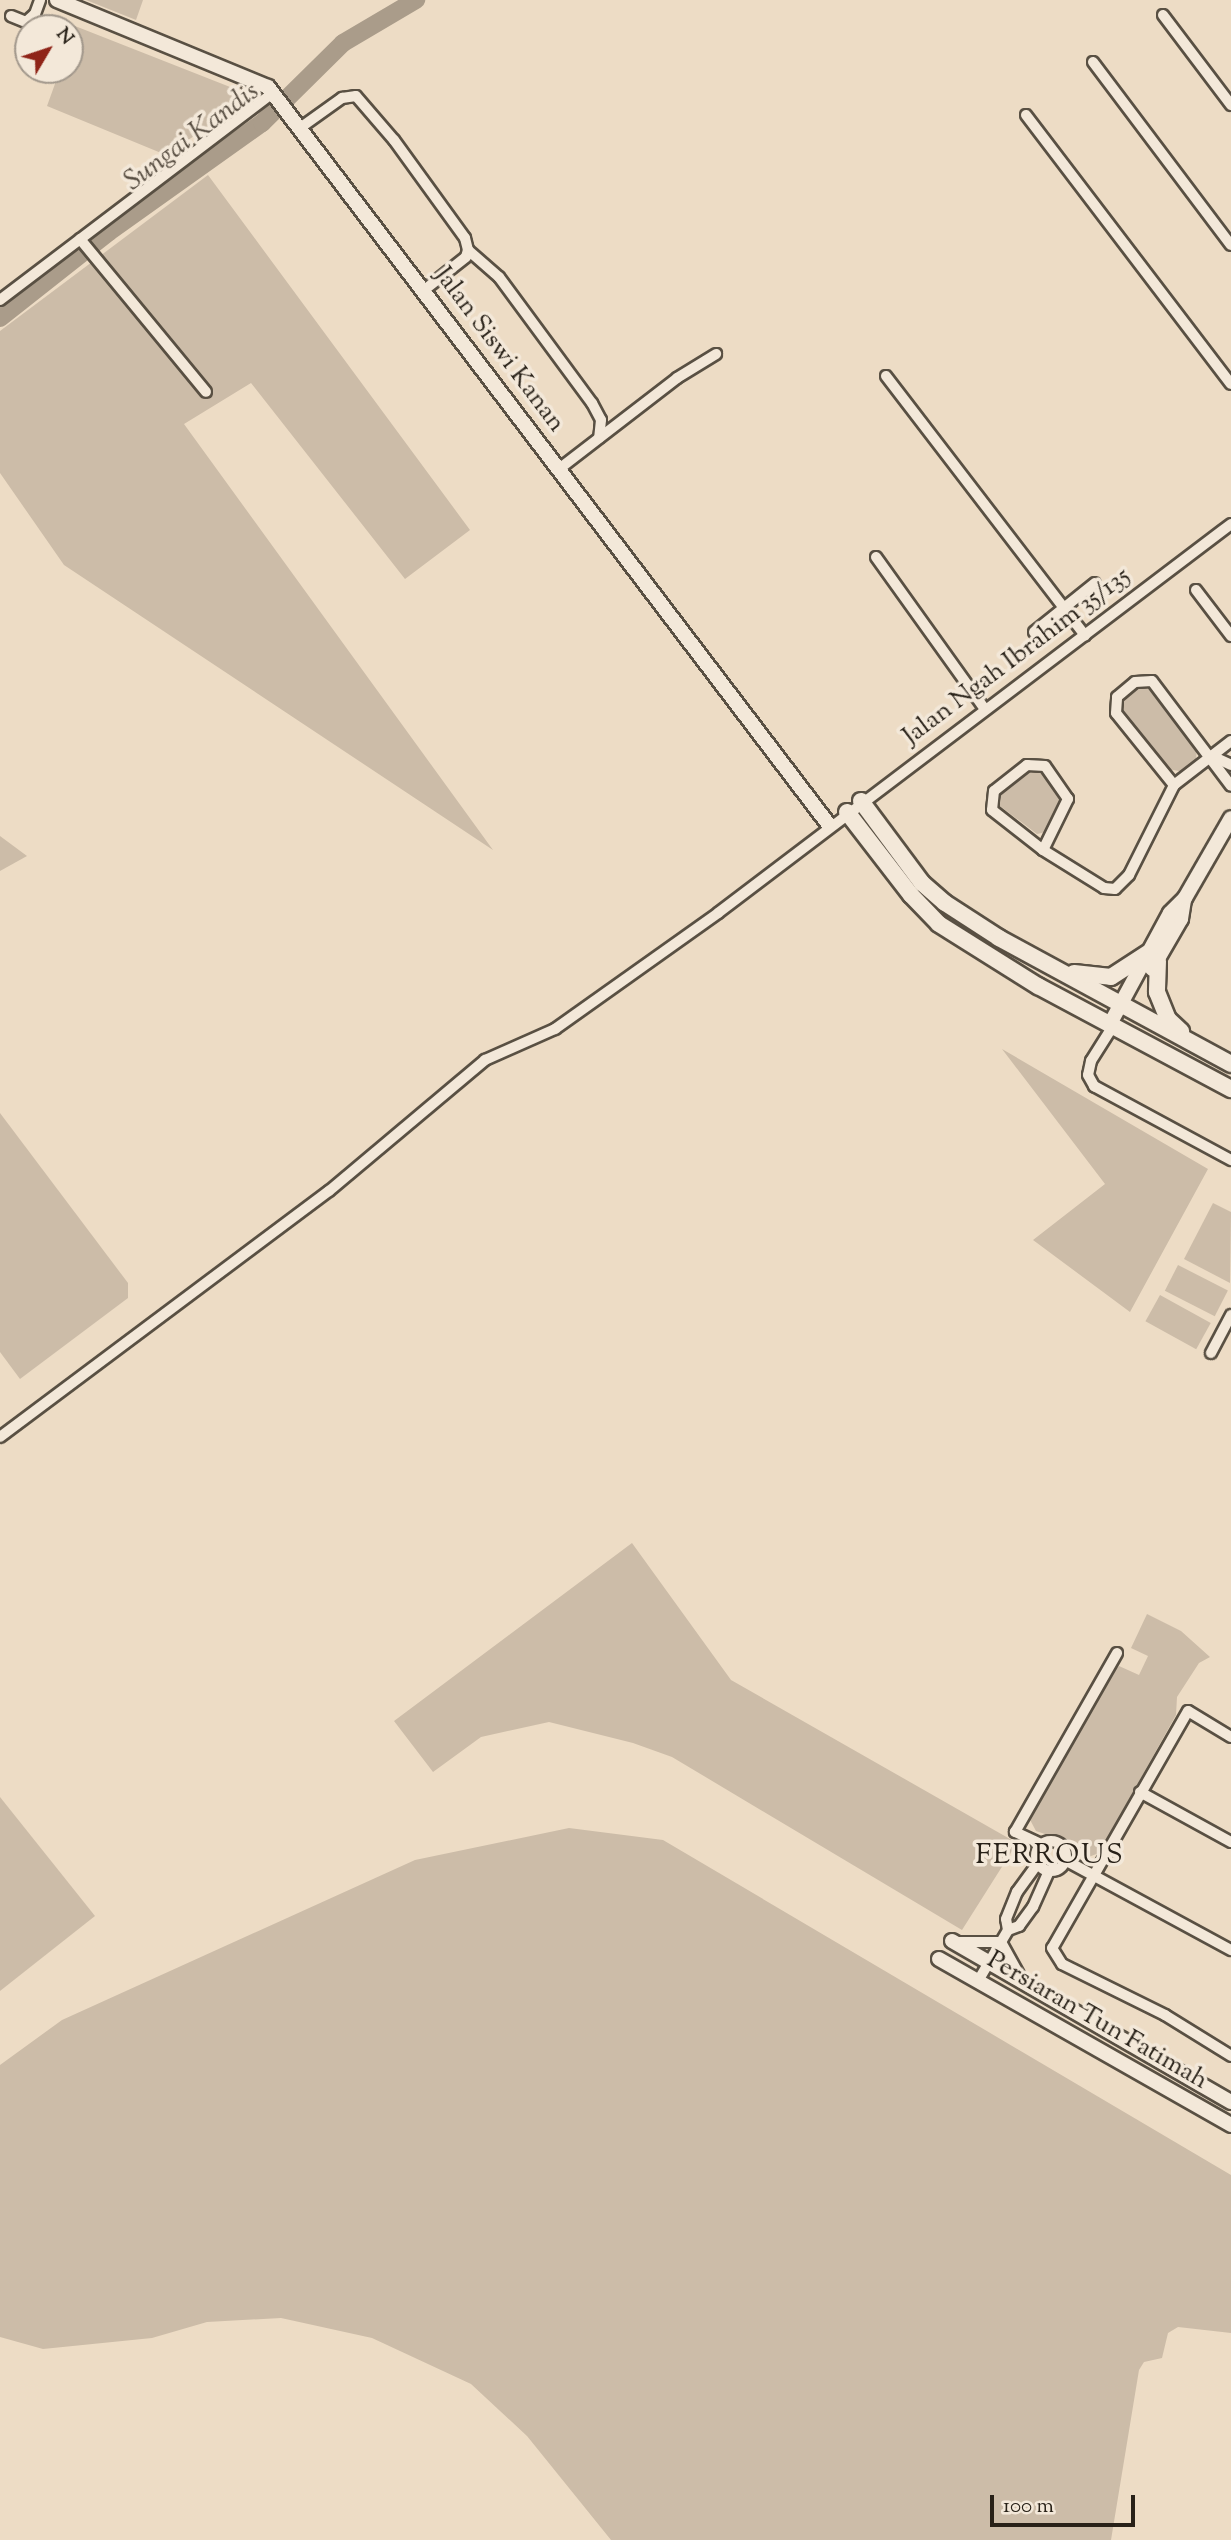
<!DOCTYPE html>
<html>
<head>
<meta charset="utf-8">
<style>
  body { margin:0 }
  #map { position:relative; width:1231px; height:2540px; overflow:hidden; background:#eddcc5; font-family:"Sorts Mill Goudy",serif }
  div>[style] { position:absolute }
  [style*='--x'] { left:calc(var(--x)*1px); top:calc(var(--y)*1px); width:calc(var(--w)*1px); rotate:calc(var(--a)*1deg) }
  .green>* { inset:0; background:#ccbca8; transform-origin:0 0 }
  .river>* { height:18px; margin:-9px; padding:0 9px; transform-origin:9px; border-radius:9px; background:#aa9c8a }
  .roads { filter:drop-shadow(2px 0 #595043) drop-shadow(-2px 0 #595043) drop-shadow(0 2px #595043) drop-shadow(0 -2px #595043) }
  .minor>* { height:10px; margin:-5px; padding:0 5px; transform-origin:5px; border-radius:5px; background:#f3e8d9 }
  .minor>.ring { margin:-5px; padding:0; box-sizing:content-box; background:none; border:10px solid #f3e8d9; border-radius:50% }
  .tertiary>* { height:14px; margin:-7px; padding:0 7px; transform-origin:7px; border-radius:7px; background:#f3e8d9 }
  .secondary>* { height:16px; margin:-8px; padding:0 8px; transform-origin:8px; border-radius:8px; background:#f3e8d9 }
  span { translate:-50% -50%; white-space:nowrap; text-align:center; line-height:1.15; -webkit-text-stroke:7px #f3e8d9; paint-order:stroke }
  .street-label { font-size:26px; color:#282118 }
  .water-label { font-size:28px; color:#564c40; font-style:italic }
  .neighbourhood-label { font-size:28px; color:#282118; letter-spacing:2px }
  .north { position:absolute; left:14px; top:14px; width:70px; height:70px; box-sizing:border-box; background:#f3e8d9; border:2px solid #a2988c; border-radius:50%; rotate:51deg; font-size:19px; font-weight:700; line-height:28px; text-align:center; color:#282118 }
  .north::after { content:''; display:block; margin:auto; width:24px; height:32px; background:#8f2418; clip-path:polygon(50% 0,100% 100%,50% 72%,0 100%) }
  .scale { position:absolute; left:990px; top:2495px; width:145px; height:32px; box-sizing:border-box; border:4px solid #282118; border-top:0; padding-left:9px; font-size:21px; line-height:24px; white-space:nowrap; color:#282118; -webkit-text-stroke:5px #f3e8d9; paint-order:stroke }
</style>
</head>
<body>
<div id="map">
  <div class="green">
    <div style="clip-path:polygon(86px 0,143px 0,136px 20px)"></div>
    <div style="clip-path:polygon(75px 26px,253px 96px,166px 155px,47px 106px,60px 70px,70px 70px)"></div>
    <div style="clip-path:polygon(208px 175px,470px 530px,405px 579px,251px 383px,184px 424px,493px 850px,64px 565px,0 473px,0 331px)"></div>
    <div style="clip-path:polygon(1144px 684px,1197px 744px,1196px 762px,1184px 772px,1168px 769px,1121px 711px,1122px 697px)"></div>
    <div style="clip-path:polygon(1030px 770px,1043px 770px,1063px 797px,1046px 832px,1037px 834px,996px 803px,997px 797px)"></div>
    <div style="clip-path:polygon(0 836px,27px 856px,0 871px)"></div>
    <div style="clip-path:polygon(1002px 1049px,1208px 1169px,1130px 1312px,1033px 1240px,1105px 1184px)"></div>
    <div style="clip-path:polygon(0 1113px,128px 1283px,128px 1298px,20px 1379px,0 1352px)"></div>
    <div style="clip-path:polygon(1213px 1203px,1231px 1212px,1230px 1283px,1184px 1259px)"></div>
    <div style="left:1178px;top:1265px;width:56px;height:29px;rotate:27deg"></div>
    <div style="left:1160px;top:1295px;width:58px;height:30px;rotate:29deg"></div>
    <div style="clip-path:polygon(632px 1543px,731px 1680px,1017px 1843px,962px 1930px,672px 1757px,633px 1743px,549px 1722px,481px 1737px,433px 1772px,394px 1721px)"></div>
    <div style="clip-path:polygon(1147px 1614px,1181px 1631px,1210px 1657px,1199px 1663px,1177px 1697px,1176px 1715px,1099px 1853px,1086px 1858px,1060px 1839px,1036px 1831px,1028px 1816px,1105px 1681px,1119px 1666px,1139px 1675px,1148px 1656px,1131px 1648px)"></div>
    <div style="clip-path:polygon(0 1797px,95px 1916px,0 1991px)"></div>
    <div style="clip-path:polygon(569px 1828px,663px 1840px,1231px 2175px,1231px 2333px,1178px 2327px,1168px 2333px,1162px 2358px,1144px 2362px,1139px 2370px,1111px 2540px,611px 2540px,527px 2436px,471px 2384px,372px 2338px,281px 2318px,207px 2322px,152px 2338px,43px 2349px,0 2337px,0 2065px,62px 2020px,415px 1860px)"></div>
  </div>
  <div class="river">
    <div style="--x:0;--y:318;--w:139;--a:-38.3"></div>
    <div style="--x:109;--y:232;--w:188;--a:-35.5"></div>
    <div style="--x:262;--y:123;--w:114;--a:-44.6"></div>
    <div style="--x:343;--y:43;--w:85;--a:-30.5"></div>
  </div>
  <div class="roads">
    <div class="minor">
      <div style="--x:1163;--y:15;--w:113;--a:52.9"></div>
      <div style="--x:11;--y:16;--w:16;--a:22"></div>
      <div style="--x:26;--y:22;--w:12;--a:-42"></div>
      <div style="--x:35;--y:14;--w:15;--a:-70"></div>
      <div style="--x:1093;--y:62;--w:229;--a:53"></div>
      <div style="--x:1026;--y:115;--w:338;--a:52.7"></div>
      <div style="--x:300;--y:128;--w:52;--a:-35.5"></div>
      <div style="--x:342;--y:98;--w:14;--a:-8"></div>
      <div style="--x:356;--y:96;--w:58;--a:49.2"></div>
      <div style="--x:394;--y:140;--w:121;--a:54.1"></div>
      <div style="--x:465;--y:238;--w:12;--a:76"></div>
      <div style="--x:468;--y:250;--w:7;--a:106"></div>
      <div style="--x:466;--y:257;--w:55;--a:141.7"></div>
      <div style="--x:80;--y:239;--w:198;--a:50.5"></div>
      <div style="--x:468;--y:250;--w:41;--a:41.1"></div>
      <div style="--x:499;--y:277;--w:157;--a:53.6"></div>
      <div style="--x:592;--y:403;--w:19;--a:62"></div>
      <div style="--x:601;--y:420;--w:18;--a:96"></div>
      <div style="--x:0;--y:300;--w:343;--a:-37.2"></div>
      <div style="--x:886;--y:376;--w:327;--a:52.5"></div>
      <div style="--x:559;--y:469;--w:149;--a:-37.6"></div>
      <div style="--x:677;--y:378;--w:46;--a:-31.6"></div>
      <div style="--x:876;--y:557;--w:187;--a:54.4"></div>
      <div style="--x:1196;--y:590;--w:58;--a:52.7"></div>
      <div style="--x:1034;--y:632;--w:78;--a:-38.8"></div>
      <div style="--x:1212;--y:756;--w:21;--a:25"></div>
      <div style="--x:1174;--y:785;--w:92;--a:-128.9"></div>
      <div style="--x:1116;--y:713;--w:16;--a:-86"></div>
      <div style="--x:1117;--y:697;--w:23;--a:-40"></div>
      <div style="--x:1135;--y:682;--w:17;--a:-3"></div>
      <div style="--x:1152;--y:681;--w:131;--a:53"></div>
      <div style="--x:1043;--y:850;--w:57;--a:-63.9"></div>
      <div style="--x:1068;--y:799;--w:40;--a:-124.9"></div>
      <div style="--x:1045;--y:766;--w:18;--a:-177"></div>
      <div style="--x:1027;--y:765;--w:42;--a:141.8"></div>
      <div style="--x:994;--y:791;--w:19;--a:96"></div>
      <div style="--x:992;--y:810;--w:65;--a:38.1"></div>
      <div style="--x:1043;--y:850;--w:72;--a:31.9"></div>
      <div style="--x:1104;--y:888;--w:11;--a:5"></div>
      <div style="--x:1115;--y:889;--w:20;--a:-45"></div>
      <div style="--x:1129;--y:875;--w:101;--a:-63.4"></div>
      <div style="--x:1174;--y:785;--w:72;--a:-37.7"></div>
      <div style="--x:1113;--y:1026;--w:41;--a:122.2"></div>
      <div style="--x:1091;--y:1061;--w:14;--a:102"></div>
      <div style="--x:1088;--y:1075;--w:13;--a:61"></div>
      <div style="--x:1094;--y:1086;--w:156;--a:28.4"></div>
      <div style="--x:1211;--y:1353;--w:43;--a:-62.2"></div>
      <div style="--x:0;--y:1437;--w:411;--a:-36.8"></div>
      <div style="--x:329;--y:1191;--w:204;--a:-40"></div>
      <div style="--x:485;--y:1060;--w:77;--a:-23.9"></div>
      <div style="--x:555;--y:1029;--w:200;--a:-35.4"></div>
      <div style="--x:718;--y:913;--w:644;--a:-37.17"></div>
      <div style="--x:1231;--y:1737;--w:50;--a:-148.8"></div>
      <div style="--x:1188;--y:1711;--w:273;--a:119.8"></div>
      <div style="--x:1052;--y:1948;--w:19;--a:58"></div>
      <div style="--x:1062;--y:1964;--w:115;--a:26.3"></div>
      <div style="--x:1165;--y:2015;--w:78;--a:31.8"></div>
      <div style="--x:1140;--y:1792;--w:104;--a:28.8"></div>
      <div class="ring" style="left:1036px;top:1841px;width:20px;height:20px"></div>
      <div style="--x:1041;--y:1844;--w:29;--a:-155"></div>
      <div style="--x:1015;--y:1832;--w:206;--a:-60.3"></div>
      <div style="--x:1065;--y:1860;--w:189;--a:28.5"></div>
      <div style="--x:1008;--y:1930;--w:11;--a:-100"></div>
      <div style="--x:1006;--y:1919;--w:29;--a:-68"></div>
      <div style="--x:1017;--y:1892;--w:36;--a:-54"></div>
      <div style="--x:958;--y:1942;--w:43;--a:0"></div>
      <div style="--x:1001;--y:1942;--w:41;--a:60.9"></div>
      <div style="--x:978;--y:1981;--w:59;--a:-59.5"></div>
      <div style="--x:1008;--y:1930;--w:12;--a:-20"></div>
      <div style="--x:1019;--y:1926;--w:24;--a:-54"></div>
      <div style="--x:1033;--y:1907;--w:39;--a:-66"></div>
    </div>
    <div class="tertiary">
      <div style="--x:57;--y:0;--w:228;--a:22.4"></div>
      <div style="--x:268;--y:87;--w:927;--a:52.76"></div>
      <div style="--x:1152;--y:969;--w:58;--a:-59.9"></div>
      <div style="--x:1181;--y:919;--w:20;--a:-81"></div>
      <div style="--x:1110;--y:1024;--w:126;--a:-61.6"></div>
      <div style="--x:1170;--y:913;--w:21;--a:-45"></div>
      <div style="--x:1185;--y:898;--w:92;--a:-60.1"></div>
      <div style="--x:952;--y:1941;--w:322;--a:30"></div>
      <div style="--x:939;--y:1959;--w:336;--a:29.6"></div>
    </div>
    <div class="secondary">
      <div style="--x:861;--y:801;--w:102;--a:53.4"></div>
      <div style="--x:922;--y:883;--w:30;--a:41"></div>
      <div style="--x:945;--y:903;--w:64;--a:32.9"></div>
      <div style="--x:999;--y:938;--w:264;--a:28.5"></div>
      <div style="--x:847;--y:812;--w:105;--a:52.4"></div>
      <div style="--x:911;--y:895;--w:40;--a:46"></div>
      <div style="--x:939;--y:924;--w:117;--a:32.1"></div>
      <div style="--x:1038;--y:986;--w:219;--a:28.1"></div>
      <div style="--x:1158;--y:961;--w:31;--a:92"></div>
      <div style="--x:1157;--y:992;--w:29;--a:68"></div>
      <div style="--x:1168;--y:1019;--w:18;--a:43"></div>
      <div style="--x:1074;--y:973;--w:37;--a:6"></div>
      <div style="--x:1111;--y:977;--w:44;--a:-33"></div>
    </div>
  </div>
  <div class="street-label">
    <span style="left:499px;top:350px;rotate:53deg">Jalan Siswi Kanan</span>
    <span style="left:1017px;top:657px;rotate:-37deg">Jalan Ngah Ibrahim 35/135</span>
    <span style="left:1097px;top:2021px;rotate:30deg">Persiaran Tun Fatimah</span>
  </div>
  <div class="water-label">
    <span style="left:192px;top:137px;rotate:-37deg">Sungai Kandis</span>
  </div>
  <div class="neighbourhood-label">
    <span style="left:1050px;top:1856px">FERROUS</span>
  </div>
  <div class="north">N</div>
  <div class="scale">100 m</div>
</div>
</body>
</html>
